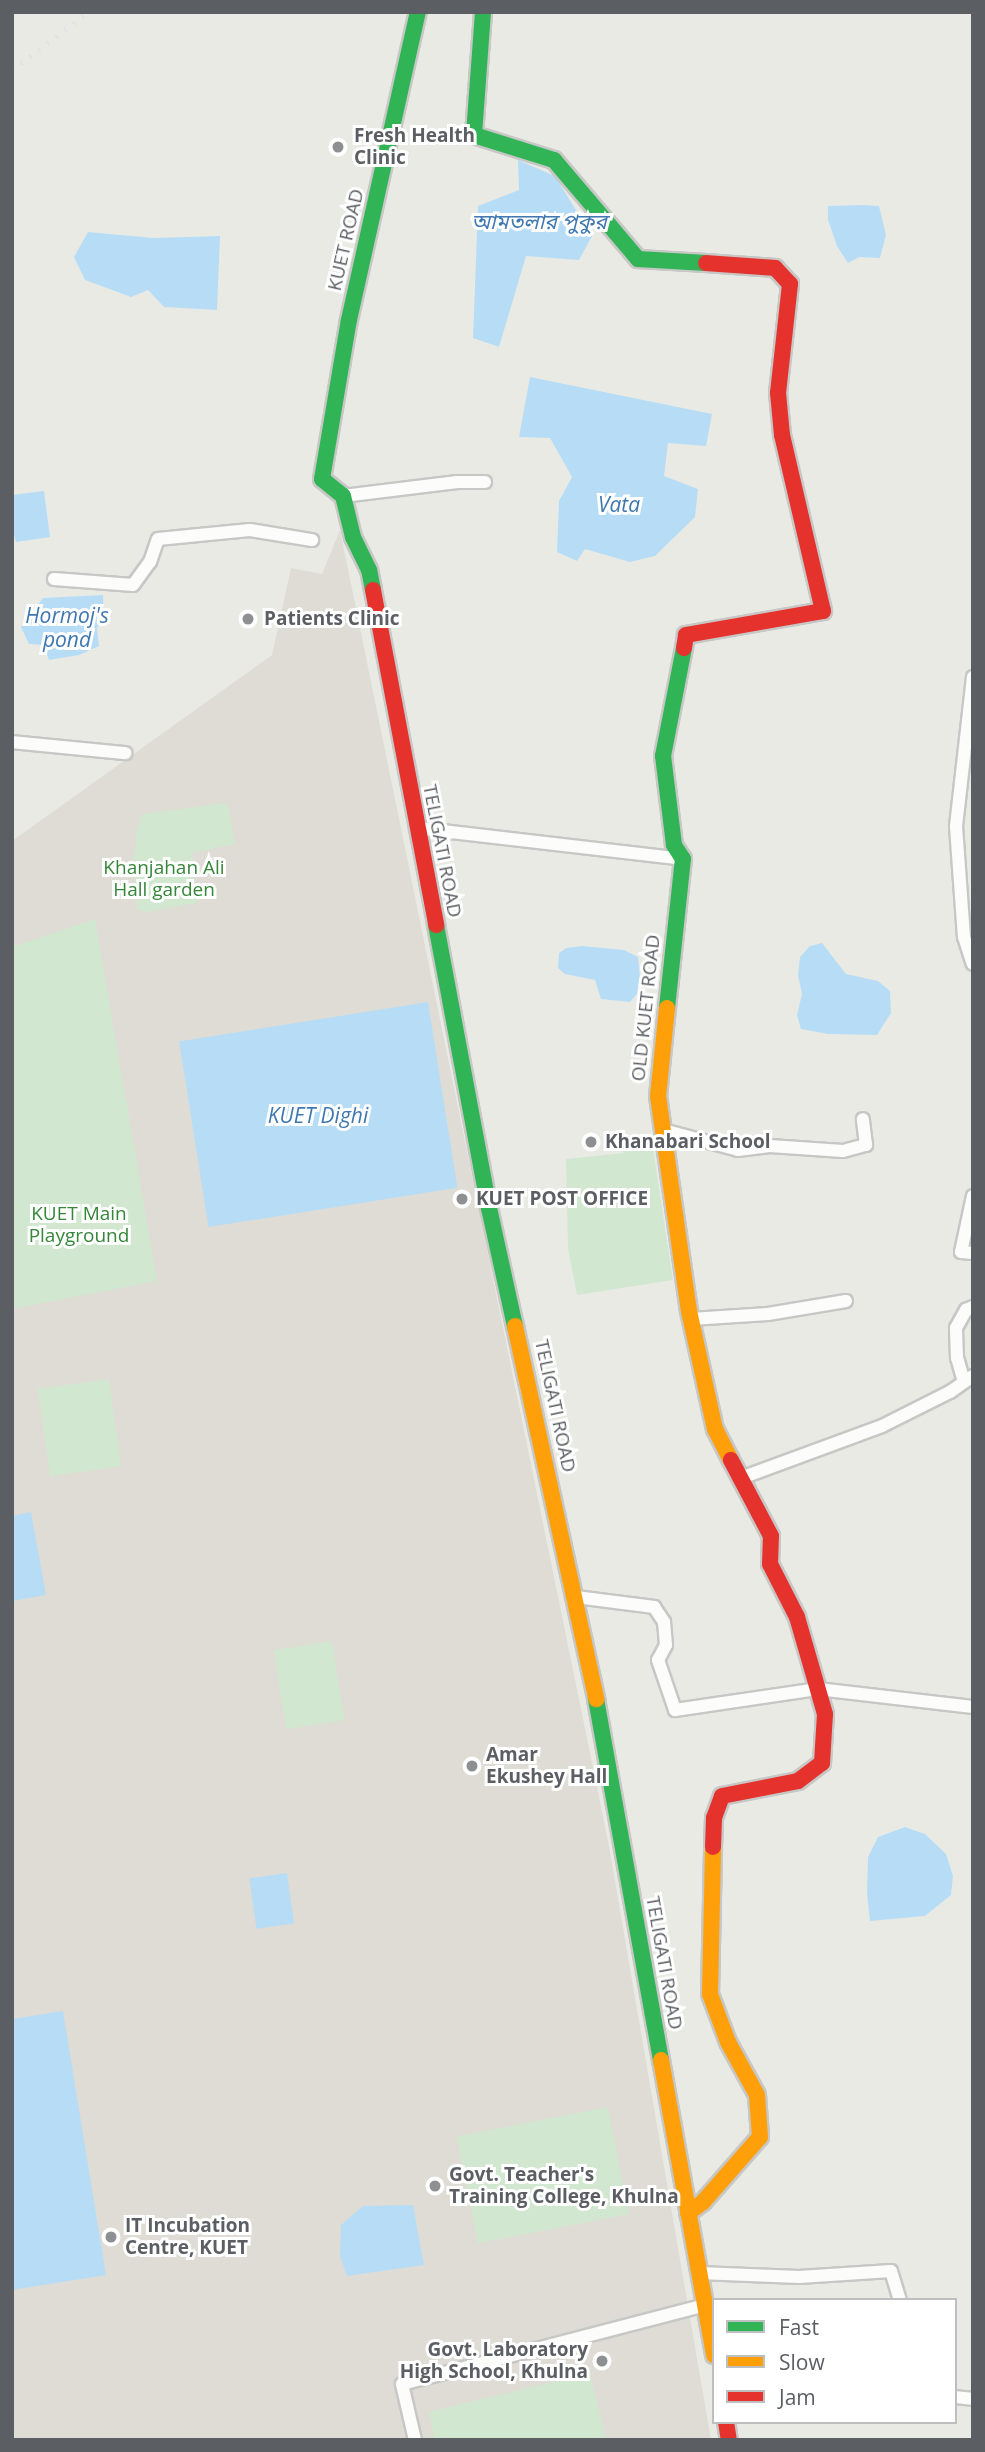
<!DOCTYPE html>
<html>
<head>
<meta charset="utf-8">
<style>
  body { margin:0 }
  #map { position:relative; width:985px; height:2452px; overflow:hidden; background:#eaeae5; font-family:"Open Sans","Noto Sans Bengali",sans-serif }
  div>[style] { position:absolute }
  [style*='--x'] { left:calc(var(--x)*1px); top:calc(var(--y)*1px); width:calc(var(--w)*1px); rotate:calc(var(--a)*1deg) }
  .education>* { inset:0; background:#dedcd4 }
  .green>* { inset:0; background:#d2e7d0; transform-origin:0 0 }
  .water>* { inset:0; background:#b7ddf6; transform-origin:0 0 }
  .roads { filter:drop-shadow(2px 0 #c7c7c6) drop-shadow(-2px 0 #c7c7c6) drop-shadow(0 2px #c7c7c6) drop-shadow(0 -2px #c7c7c6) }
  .street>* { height:12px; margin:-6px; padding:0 6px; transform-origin:6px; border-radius:6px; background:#fcfcfb }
  .fast>* { height:16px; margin:-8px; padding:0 8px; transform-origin:8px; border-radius:8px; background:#30b455 }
  .slow>* { height:16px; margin:-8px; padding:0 8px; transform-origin:8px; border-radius:8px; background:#ff9f0a }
  .jam>* { height:16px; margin:-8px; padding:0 8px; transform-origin:8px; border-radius:8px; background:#e5322d }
  .rail>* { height:4.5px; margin-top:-2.25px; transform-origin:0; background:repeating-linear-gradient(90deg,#e2e2e2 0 2px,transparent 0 11px) }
  .dots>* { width:19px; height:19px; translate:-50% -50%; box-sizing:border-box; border:4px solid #fff; border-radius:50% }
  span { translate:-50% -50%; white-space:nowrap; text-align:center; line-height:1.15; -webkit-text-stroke:6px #fff; paint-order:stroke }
  .poi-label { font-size:19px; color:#5b5e63; font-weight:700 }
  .left { translate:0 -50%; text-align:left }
  .right { translate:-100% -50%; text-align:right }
  .street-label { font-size:19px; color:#5b5e63 }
  .park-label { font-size:19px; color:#368639 }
  .water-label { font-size:21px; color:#3f78b0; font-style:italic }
  .frame { position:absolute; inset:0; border:14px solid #5b5e63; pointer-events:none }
  .legend { position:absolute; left:712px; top:2298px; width:245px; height:126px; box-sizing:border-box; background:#fff; border:2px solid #bdbfc1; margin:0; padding:9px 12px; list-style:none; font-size:21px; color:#5b5e63 }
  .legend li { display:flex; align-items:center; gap:14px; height:35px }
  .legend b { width:35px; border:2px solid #bdbfc1 }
</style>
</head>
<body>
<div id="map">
  <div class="education">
    <div style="clip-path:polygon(340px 530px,609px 1846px,711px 2440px,12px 2440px,12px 841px,272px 655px,291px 568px,322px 574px)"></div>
  </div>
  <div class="green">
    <div style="clip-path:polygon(218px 804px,228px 804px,235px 844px,192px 853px,197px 903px,146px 912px,137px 909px,133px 861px,138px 826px,143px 814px)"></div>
    <div style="clip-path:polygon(95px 919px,157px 1281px,12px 1309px,12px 947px)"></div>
    <div style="clip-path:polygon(652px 1142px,673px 1280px,577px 1295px,568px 1248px,566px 1159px,623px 1153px,623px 1145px)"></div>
    <div style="left:109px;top:1379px;width:88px;height:72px;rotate:82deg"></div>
    <div style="left:332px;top:1641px;width:80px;height:59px;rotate:81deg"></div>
    <div style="left:608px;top:2107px;width:109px;height:154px;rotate:79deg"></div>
    <div style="clip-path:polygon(590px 2373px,606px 2440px,435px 2440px,429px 2412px)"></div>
  </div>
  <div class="water">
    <div style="clip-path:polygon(518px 160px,555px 176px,592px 236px,579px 260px,526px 256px,499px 347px,473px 338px,478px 206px,519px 190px)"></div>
    <div style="clip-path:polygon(863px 205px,879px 206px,886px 235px,880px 258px,859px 257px,848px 263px,837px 246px,828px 220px,828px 206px)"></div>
    <div style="clip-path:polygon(88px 232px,153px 238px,220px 236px,217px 310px,164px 307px,148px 290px,131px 297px,85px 280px,74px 257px)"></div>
    <div style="clip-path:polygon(530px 377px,712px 414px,706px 446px,668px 443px,664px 476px,698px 489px,695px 517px,655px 556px,630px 562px,585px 549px,577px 561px,557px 552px,559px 501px,572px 477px,550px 438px,519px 437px)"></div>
    <div style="clip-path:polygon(44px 491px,50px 537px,16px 542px,12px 527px,12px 495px)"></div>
    <div style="clip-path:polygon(103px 595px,104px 618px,97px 628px,99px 646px,79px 655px,49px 660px,44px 645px,29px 644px,21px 627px,43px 598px)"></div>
    <div style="clip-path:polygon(822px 943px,846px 974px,878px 981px,890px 991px,891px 1013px,877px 1035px,828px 1034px,801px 1029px,797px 1015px,802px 994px,798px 975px,800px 957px,810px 946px)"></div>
    <div style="clip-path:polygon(582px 946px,624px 950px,638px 957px,640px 977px,637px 994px,630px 1002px,601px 999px,595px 980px,565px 974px,558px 968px,559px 953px,566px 948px)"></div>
    <div style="left:428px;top:1002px;width:188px;height:252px;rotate:81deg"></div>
    <div style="clip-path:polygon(31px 1512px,46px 1595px,12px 1601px,12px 1516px)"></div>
    <div style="clip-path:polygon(905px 1827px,925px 1834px,946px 1854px,953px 1876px,951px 1895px,925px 1916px,870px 1921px,867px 1893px,868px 1857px,878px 1837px)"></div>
    <div style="left:287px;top:1873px;width:51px;height:38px;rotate:82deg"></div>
    <div style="clip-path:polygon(63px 2011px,106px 2275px,12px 2290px,12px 2019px)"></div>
    <div style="clip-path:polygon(413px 2205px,424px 2265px,347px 2276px,340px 2256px,341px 2225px,363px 2206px)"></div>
  </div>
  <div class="roads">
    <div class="street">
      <div style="--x:343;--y:496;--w:115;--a:-7"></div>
      <div style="--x:457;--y:482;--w:28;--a:0"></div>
      <div style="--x:54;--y:579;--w:79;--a:4.3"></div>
      <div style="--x:133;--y:585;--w:29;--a:-54"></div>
      <div style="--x:150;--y:562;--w:24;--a:-71"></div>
      <div style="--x:158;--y:539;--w:92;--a:-5.6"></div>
      <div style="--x:250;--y:530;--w:63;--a:9.2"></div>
      <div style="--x:973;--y:677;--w:150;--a:96.5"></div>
      <div style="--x:956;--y:826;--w:111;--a:85.9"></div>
      <div style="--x:964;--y:937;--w:28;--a:72"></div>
      <div style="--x:12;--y:742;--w:114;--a:5.6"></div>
      <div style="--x:416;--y:828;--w:269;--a:6.6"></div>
      <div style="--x:663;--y:1130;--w:78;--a:14.9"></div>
      <div style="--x:738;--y:1150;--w:32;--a:-7"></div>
      <div style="--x:770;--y:1146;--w:73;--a:3.9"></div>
      <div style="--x:843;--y:1151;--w:24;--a:-15"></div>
      <div style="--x:866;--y:1145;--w:26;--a:-97"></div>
      <div style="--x:973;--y:1196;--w:57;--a:102.1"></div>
      <div style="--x:961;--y:1252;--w:12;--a:5"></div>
      <div style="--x:691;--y:1319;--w:77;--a:-3.7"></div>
      <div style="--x:768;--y:1314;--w:79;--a:-9.5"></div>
      <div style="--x:964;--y:1382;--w:25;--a:-106"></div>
      <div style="--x:957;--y:1358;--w:30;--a:-92"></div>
      <div style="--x:956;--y:1328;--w:21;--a:-61"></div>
      <div style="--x:966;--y:1310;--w:8;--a:-23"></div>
      <div style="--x:741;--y:1478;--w:150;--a:-20.2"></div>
      <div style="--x:882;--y:1426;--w:76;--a:-26.6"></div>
      <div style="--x:950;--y:1392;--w:28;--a:-35"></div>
      <div style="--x:576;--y:1597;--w:79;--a:7.3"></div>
      <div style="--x:654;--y:1607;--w:18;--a:56"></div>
      <div style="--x:664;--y:1622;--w:23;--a:85"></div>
      <div style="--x:666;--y:1645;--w:17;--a:118"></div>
      <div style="--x:658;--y:1660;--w:53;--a:71.2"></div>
      <div style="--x:675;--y:1710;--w:145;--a:-8.4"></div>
      <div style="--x:818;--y:1689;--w:156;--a:6.6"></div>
      <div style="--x:699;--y:2273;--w:100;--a:2.3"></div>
      <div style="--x:799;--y:2277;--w:92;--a:-3.7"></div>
      <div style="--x:891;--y:2271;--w:30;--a:73"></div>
      <div style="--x:955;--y:2397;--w:18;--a:6"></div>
      <div style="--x:415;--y:2440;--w:57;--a:-103.1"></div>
      <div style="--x:402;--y:2384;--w:313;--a:-14.6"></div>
    </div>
    <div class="fast">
      <div style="--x:483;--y:12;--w:123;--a:94.2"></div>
      <div style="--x:474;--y:135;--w:84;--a:17.4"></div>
      <div style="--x:554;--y:160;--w:130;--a:49.7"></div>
      <div style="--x:638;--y:259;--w:68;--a:3.4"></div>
      <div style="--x:373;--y:590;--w:20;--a:-101"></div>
      <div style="--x:369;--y:570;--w:37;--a:-116"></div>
      <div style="--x:353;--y:537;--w:42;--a:-103.7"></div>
      <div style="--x:343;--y:496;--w:27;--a:-141"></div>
      <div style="--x:322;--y:479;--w:161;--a:-80.4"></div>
      <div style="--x:349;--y:320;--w:316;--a:-77.4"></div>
      <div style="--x:436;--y:925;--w:288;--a:79.4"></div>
      <div style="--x:489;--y:1208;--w:121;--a:77.6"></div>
      <div style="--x:667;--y:1008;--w:150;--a:-83.9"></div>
      <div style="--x:683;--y:859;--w:17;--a:-123"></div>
      <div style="--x:674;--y:845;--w:90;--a:-97"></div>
      <div style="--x:663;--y:756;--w:110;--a:-79"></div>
      <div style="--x:596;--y:1699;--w:367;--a:79.8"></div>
    </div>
    <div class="slow">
      <div style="--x:667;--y:1008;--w:88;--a:95.8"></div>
      <div style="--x:658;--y:1096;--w:217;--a:81.8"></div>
      <div style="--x:689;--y:1311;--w:121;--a:77.6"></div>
      <div style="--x:715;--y:1429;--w:35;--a:63"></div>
      <div style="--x:515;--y:1326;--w:382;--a:77.7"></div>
      <div style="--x:661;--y:2060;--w:300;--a:79.8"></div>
      <div style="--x:688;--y:2213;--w:19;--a:-36"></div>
      <div style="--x:703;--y:2202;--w:86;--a:-48.8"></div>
      <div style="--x:760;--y:2137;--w:42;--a:-94.1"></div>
      <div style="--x:757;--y:2095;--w:60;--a:-118.7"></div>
      <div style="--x:728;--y:2042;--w:51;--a:-110.6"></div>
      <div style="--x:710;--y:1994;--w:147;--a:-88.8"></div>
    </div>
    <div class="jam">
      <div style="--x:373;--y:590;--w:341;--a:79.3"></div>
      <div style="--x:684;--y:648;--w:13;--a:-81"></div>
      <div style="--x:686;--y:635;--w:139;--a:-9.9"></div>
      <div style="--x:823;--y:611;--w:181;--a:-103.1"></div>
      <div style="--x:782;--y:435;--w:42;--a:-95.4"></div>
      <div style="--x:778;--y:393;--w:110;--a:-83.7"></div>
      <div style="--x:790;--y:284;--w:22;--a:-133"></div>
      <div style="--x:775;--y:268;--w:69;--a:-175.9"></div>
      <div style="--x:713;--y:1847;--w:29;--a:-88"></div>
      <div style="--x:714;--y:1818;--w:23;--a:-70"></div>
      <div style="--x:722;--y:1796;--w:77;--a:-11.2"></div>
      <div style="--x:798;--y:1781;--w:30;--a:-37"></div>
      <div style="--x:822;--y:1763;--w:49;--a:-86.5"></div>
      <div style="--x:825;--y:1714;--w:101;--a:-106.1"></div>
      <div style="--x:797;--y:1617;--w:59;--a:-117"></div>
      <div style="--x:770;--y:1564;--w:28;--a:-88"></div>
      <div style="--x:771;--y:1536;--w:86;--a:-117.8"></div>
      <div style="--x:726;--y:2422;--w:18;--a:81"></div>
    </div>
  </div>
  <div class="rail">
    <div style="--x:12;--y:70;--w:96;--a:-37.3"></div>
  </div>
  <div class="dots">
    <div style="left:338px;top:147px;background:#8d8f90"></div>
    <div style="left:248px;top:619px;background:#8d8f90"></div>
    <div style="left:591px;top:1142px;background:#8d8f90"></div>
    <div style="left:462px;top:1199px;background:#8d8f90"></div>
    <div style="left:472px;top:1766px;background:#8d8f90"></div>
    <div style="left:435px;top:2186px;background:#8d8f90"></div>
    <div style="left:111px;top:2237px;background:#8d8f90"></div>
    <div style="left:602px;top:2361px;background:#8d8f90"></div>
  </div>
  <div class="poi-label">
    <span class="left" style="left:354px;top:147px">Fresh Health<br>Clinic</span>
    <span class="left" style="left:264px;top:619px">Patients Clinic</span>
    <span class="left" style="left:605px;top:1142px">Khanabari School</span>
    <span class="left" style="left:476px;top:1199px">KUET POST OFFICE</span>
    <span class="left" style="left:486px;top:1766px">Amar<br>Ekushey Hall</span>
    <span class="left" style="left:449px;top:2186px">Govt. Teacher's<br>Training College, Khulna</span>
    <span class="left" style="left:125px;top:2237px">IT Incubation<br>Centre, KUET</span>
    <span class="right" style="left:588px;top:2361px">Govt. Laboratory<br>High School, Khulna</span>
  </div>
  <div class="street-label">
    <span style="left:346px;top:240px;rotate:-77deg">KUET ROAD</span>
    <span style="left:442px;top:851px;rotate:79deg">TELIGATI ROAD</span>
    <span style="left:646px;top:1008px;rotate:-84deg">OLD KUET ROAD</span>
    <span style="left:555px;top:1406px;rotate:78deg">TELIGATI ROAD</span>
    <span style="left:664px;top:1963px;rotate:80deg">TELIGATI ROAD</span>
  </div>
  <div class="park-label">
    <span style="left:164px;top:879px">Khanjahan Ali<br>Hall garden</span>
    <span style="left:79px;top:1225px">KUET Main<br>Playground</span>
  </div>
  <div class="water-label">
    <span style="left:539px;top:221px">আমতলার পুকুর</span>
    <span style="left:619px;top:504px">Vata</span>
    <span style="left:67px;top:627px">Hormoj's<br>pond</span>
    <span style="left:318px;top:1115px">KUET Dighi</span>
  </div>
  <div class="frame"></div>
  <ul class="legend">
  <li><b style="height:9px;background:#30b455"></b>Fast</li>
  <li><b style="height:9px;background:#ff9f0a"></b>Slow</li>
  <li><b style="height:9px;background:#e5322d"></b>Jam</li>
  </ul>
</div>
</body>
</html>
